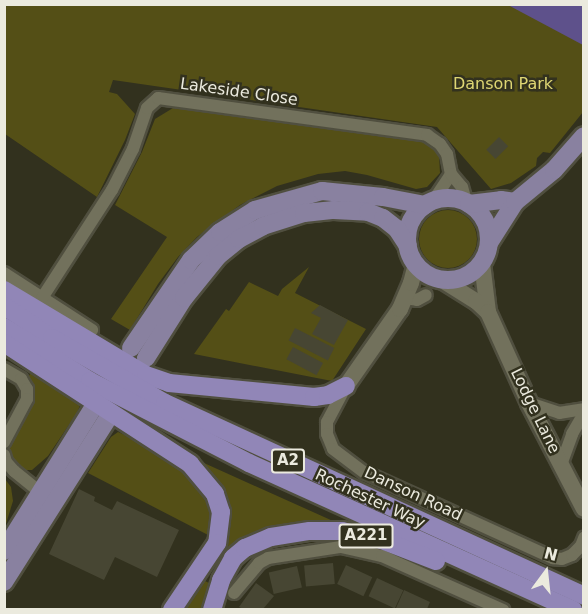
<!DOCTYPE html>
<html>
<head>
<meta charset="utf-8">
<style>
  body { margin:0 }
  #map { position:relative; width:588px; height:614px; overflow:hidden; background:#32311e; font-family:"DejaVu Sans",sans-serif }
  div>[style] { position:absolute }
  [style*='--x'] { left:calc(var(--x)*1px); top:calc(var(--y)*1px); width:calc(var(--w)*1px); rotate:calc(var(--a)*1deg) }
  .green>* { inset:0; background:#544f16 }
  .round { border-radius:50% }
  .water>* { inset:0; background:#5e518b }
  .building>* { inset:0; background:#474633; transform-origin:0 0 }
  .roads { filter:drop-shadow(2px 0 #504f3f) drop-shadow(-2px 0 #504f3f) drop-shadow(0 2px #504f3f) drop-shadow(0 -2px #504f3f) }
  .minor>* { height:12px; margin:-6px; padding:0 6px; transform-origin:6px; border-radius:6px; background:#72715c }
  .tertiary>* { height:16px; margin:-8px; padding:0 8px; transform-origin:8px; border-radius:8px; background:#72715c }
  .primary>* { height:18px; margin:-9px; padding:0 9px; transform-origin:9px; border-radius:9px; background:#8981a0 }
  .primary>.ring { margin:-9px; padding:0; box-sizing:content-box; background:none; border:18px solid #8981a0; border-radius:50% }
  .trunk>* { height:18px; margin:-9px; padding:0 9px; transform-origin:9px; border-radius:9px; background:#9186b7 }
  span { translate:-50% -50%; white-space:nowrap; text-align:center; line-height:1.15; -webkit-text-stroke:5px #32311e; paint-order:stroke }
  .shield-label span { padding:2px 4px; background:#32311e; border:2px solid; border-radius:4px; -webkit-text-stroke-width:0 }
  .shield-label { font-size:15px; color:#ebeade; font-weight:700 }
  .park-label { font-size:16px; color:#ded673 }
  .street-label { font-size:16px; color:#ebeade }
  .frame { position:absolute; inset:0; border:6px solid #ebeade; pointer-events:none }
  .north { position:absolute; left:516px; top:542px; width:60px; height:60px; -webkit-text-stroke:4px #32311e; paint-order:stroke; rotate:15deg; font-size:16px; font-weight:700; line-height:24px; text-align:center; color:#ebeade }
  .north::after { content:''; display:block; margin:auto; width:21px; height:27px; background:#ebeade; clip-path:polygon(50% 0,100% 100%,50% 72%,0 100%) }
</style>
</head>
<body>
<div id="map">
  <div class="green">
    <div style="clip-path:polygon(4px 5px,583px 5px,583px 112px,550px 153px,543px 152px,537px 158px,536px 166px,511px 183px,491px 189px,437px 127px,113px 80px,109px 92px,117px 94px,135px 114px,125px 140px,97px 197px,5px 134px)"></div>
    <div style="clip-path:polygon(173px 108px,423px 139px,430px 143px,439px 154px,440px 173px,427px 187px,416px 189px,367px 175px,345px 171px,318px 174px,277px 186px,240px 205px,197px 237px,178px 257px,158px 284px,130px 330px,111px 319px,167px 237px,115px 205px,142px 152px,155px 119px)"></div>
    <div class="round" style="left:419px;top:210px;width:58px;height:58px"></div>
    <div style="clip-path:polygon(309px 267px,295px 293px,366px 329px,332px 381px,194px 354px,226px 309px,229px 311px,249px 282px,278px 296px,282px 289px)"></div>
    <div style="clip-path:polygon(31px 373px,81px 403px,77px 413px,48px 456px,32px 470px,23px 470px,16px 467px,9px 454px,9px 447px,33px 403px,33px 392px,27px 378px)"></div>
    <div style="clip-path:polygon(118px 432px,139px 441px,202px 481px,214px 510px,210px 536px,88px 473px,111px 437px)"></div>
    <div style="clip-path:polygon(204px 463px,333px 521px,333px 524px,319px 523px,218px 567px,214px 563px,223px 491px)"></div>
    <div style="clip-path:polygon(5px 479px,11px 487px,13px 501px,5px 527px)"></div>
    <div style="clip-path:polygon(201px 579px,211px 584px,205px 609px,180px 609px)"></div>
  </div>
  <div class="water">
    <div style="clip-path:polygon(508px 5px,583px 5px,583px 45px)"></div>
  </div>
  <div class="building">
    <div style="left:499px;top:137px;width:13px;height:18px;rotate:45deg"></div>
    <div style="clip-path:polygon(320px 305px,348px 320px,334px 345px,312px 334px,321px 318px,311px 313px)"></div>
    <div style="left:295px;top:328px;width:44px;height:14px;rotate:27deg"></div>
    <div style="left:293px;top:347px;width:34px;height:14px;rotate:28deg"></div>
    <div style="clip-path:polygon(79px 489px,95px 497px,94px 501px,112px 510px,117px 501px,179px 530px,157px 577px,115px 557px,104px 580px,49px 554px)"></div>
    <div style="left:333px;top:563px;width:21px;height:29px;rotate:85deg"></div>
    <div style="left:346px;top:565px;width:29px;height:21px;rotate:25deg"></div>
    <div style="left:297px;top:566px;width:22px;height:29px;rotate:77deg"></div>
    <div style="left:377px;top:578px;width:29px;height:20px;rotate:25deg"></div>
    <div style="clip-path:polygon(256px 583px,274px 596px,263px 609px,243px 609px,239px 607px)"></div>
    <div style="clip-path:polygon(404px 590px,430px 602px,427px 609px,396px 608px)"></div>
  </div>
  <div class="roads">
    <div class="minor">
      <div style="--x:433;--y:201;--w:32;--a:-56"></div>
      <div style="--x:4;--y:273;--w:105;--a:32.9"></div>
      <div style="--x:42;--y:298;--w:129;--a:-57.1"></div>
      <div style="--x:112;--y:190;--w:46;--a:-62.9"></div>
      <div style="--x:133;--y:149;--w:43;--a:-71.1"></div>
      <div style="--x:147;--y:108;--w:15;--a:-42"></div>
      <div style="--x:158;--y:98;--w:272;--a:7.8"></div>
      <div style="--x:427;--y:135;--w:16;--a:35"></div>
      <div style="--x:440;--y:144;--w:12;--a:55"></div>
      <div style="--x:447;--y:154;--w:20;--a:79"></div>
      <div style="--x:451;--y:174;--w:17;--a:50"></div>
      <div style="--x:462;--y:187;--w:15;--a:74"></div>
      <div style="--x:405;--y:298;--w:12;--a:9"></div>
      <div style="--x:417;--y:300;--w:10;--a:-29"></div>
      <div style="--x:4;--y:369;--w:20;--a:30"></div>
      <div style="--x:21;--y:379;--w:12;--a:59"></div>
      <div style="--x:27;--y:389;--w:10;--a:90"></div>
      <div style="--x:27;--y:399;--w:49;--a:118.1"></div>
      <div style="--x:346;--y:386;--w:41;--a:117.8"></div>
      <div style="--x:327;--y:422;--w:12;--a:90"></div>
      <div style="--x:327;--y:434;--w:16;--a:68"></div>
      <div style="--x:333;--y:449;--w:39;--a:37"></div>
      <div style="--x:364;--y:472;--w:208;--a:24.5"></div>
      <div style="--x:553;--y:558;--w:9;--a:6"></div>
      <div style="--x:562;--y:559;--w:11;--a:-22"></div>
      <div style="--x:572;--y:555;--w:13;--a:-45"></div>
      <div style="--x:581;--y:546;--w:9;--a:-69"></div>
      <div style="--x:529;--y:403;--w:32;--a:18"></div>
      <div style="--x:559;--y:413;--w:25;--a:-9"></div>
      <div style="--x:4;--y:455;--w:7;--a:74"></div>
      <div style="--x:6;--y:462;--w:12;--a:48"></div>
      <div style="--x:14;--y:471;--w:35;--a:39"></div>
      <div style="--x:561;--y:465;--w:33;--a:-70"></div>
      <div style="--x:572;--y:434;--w:24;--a:-60"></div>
      <div style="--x:234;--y:593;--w:39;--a:-50"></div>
      <div style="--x:259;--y:563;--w:10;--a:-29"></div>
      <div style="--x:268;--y:558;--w:74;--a:-8.6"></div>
      <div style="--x:341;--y:547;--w:42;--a:12.4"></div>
      <div style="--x:382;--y:556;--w:133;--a:24.1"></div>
    </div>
    <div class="tertiary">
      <div style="--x:482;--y:263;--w:49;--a:83"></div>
      <div style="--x:442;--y:280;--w:40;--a:32"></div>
      <div style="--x:476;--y:301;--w:16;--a:43"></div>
      <div style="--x:488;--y:312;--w:100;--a:65.7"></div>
      <div style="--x:529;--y:403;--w:119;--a:62.6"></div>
      <div style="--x:346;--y:386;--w:94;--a:-55"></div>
      <div style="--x:400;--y:309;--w:28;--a:-67"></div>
      <div style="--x:411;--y:283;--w:20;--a:-75"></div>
    </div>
    <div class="primary">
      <div class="ring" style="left:407px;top:198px;width:64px;height:64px"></div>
      <div style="--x:469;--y:204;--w:32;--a:-7"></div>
      <div style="--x:501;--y:200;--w:14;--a:8"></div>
      <div style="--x:489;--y:243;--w:49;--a:-57.6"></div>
      <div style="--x:515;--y:202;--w:50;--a:-39.4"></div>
      <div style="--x:554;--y:170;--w:45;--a:-48.6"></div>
      <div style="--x:131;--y:348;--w:107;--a:-55.7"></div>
      <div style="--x:191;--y:260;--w:40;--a:-44"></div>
      <div style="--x:220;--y:232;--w:41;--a:-32.2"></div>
      <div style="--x:255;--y:210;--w:70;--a:-15.8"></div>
      <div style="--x:322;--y:191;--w:61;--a:5.6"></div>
      <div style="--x:383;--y:197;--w:43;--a:10.8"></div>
      <div style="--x:146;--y:358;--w:71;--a:-57.7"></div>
      <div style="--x:184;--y:298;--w:54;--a:-51"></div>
      <div style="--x:218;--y:256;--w:27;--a:-39"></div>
      <div style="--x:239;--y:239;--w:27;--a:-28"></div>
      <div style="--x:263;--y:226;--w:43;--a:-17.6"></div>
      <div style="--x:304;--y:213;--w:30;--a:-6"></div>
      <div style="--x:334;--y:210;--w:34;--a:3"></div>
      <div style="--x:368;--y:212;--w:16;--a:22"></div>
      <div style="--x:383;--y:218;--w:18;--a:38"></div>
      <div style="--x:397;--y:229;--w:20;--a:57"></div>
      <div style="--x:4;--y:551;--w:165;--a:-58.1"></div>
      <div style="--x:4;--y:582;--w:192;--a:-57.6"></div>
    </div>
    <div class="trunk">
      <div style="--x:4;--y:290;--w:165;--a:30.9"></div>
      <div style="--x:146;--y:375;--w:24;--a:19"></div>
      <div style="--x:169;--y:383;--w:146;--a:5.5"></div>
      <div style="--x:314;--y:397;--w:14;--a:-8"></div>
      <div style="--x:328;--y:395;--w:20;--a:-27"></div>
      <div style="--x:4;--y:306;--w:58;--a:33.7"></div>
      <div style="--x:52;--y:338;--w:130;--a:29.9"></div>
      <div style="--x:165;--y:403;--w:461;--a:24.7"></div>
      <div style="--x:4;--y:327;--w:102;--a:32.1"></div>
      <div style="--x:90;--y:381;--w:179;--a:27.3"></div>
      <div style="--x:249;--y:463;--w:356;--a:24.4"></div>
      <div style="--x:4;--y:343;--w:222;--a:33"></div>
      <div style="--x:190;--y:464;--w:39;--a:50"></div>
      <div style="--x:215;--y:494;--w:19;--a:72"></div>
      <div style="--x:221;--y:512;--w:31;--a:97"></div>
      <div style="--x:217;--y:543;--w:81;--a:123.9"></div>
      <div style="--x:212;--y:610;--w:31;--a:-73"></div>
      <div style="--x:221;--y:580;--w:25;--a:-61"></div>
      <div style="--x:233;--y:558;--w:16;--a:-40"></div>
      <div style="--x:245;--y:548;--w:28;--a:-23"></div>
      <div style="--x:271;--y:537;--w:39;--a:-9"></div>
      <div style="--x:310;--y:531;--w:32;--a:0"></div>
      <div style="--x:342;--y:531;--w:41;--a:12.7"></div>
      <div style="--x:382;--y:540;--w:58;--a:21.3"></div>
    </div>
  </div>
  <div class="shield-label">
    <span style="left:288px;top:461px">A2</span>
    <span style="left:366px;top:536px">A221</span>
  </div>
  <div class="park-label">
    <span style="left:503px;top:84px">Danson Park</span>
  </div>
  <div class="street-label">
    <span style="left:239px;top:92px;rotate:8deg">Lakeside Close</span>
    <span style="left:535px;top:411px;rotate:64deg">Lodge Lane</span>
    <span style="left:413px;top:494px;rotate:25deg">Danson Road</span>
    <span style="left:370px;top:499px;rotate:25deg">Rochester Way</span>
  </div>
  <div class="frame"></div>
  <div class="north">N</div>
</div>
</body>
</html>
